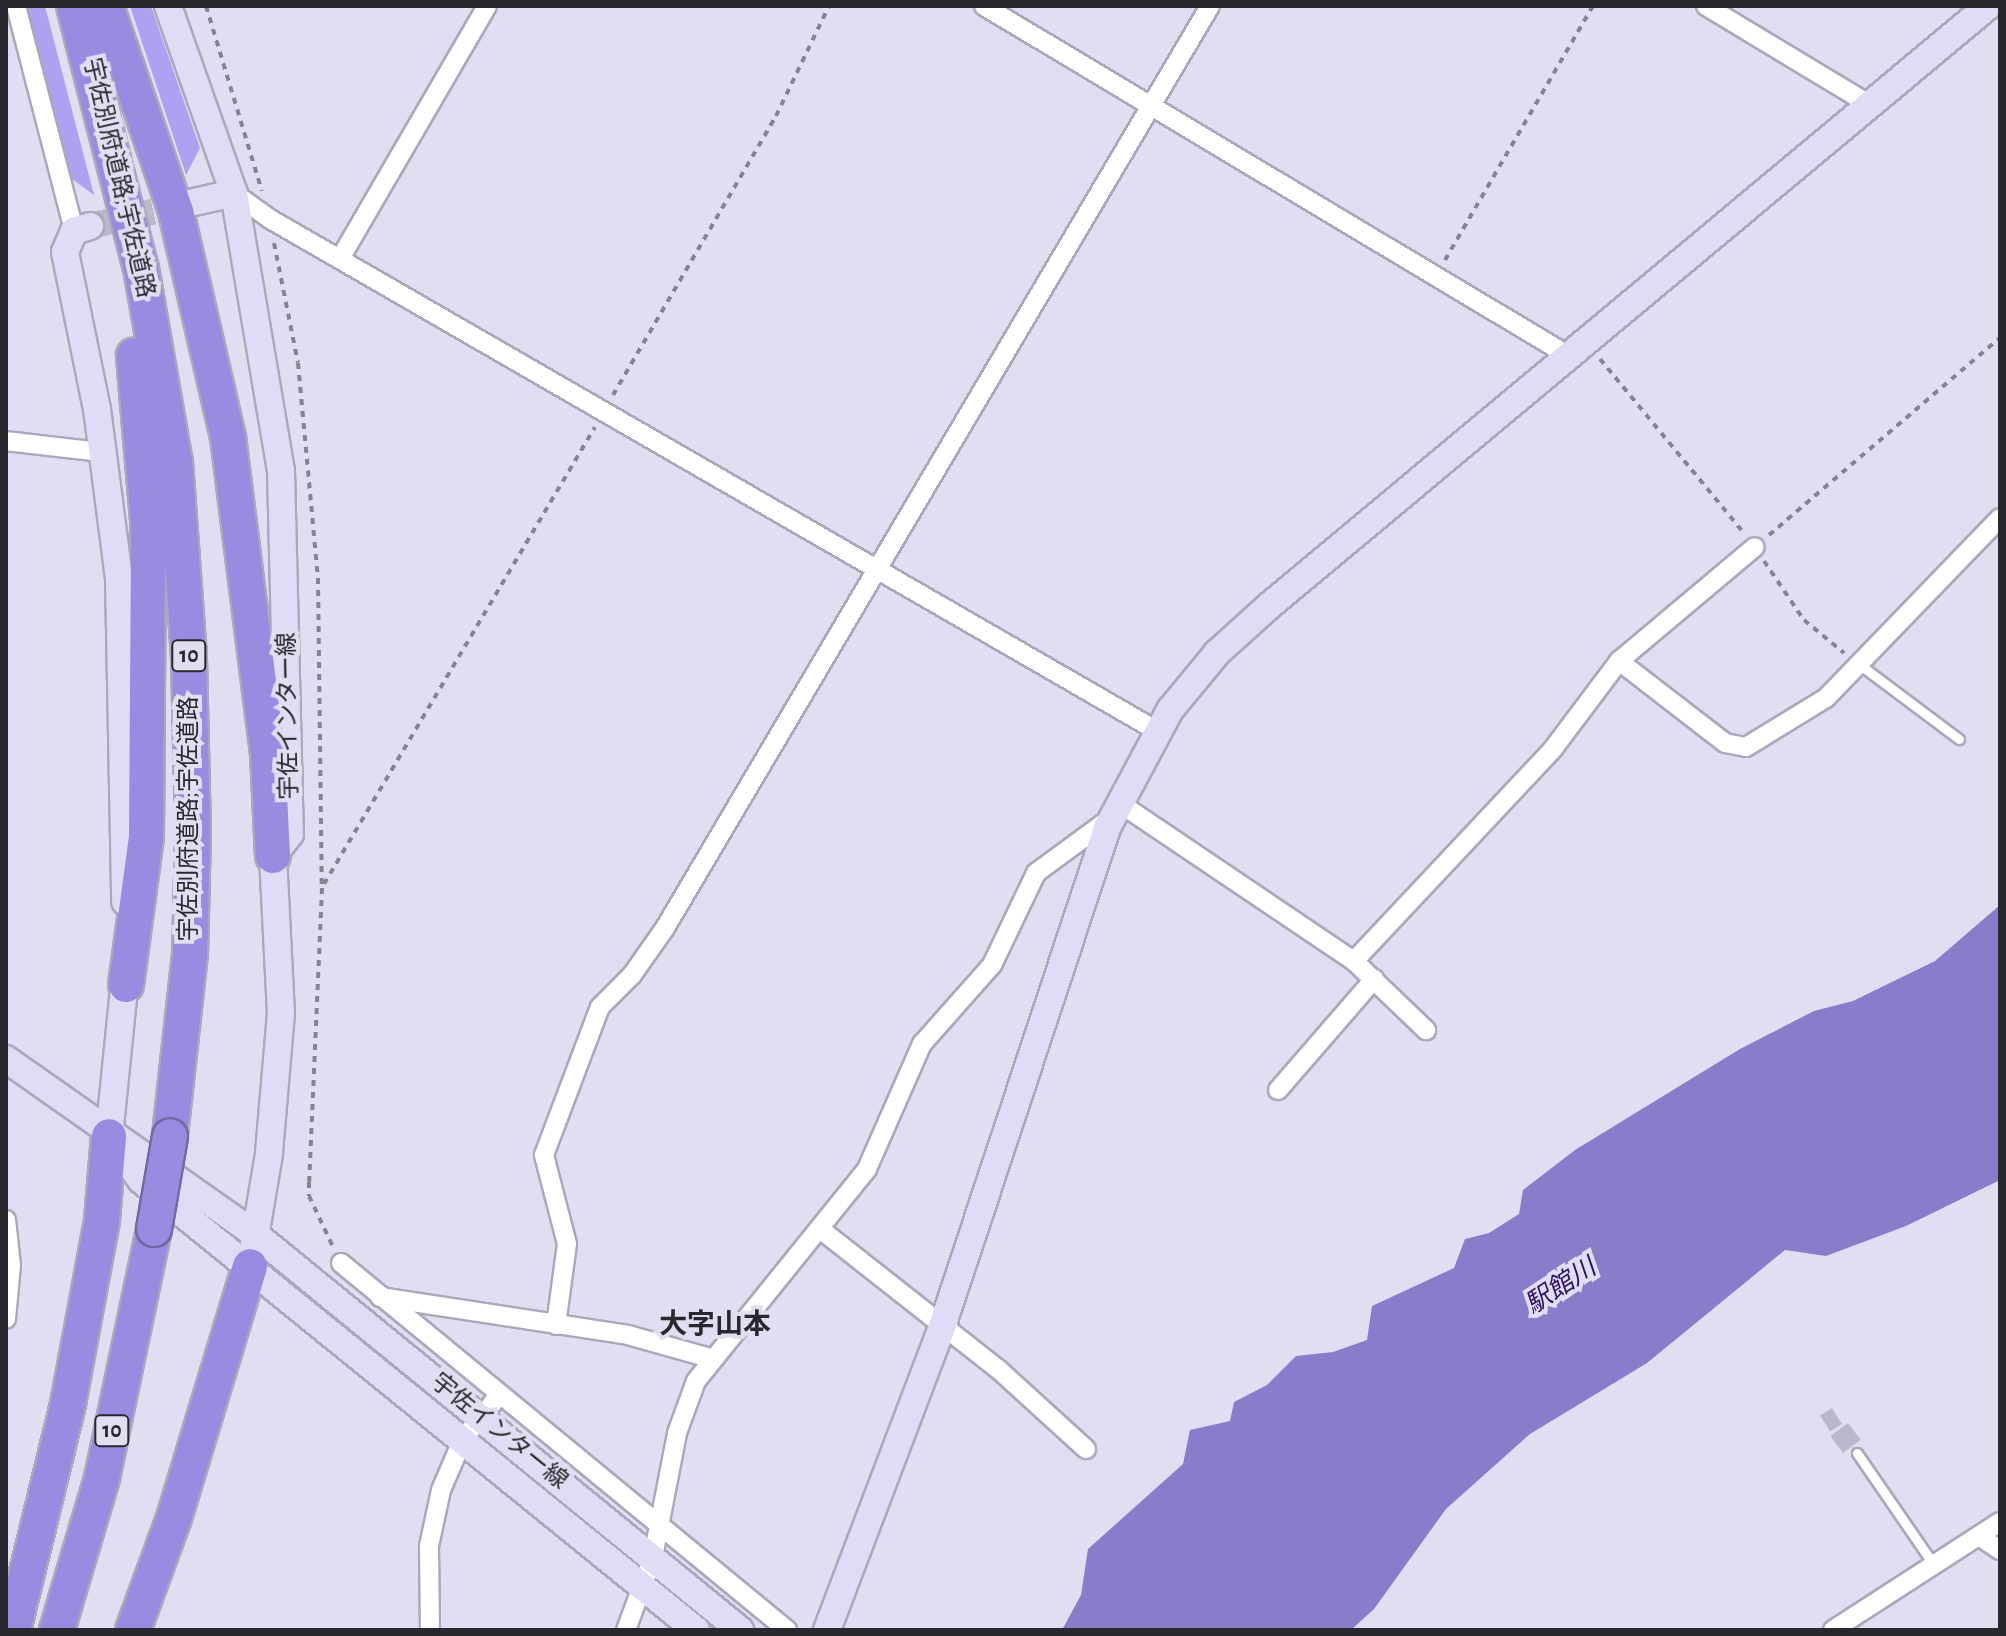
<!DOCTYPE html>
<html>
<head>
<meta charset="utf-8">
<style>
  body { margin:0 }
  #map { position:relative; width:2006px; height:1636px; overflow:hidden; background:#e0dff1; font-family:"Alegreya Sans","Noto Sans JP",sans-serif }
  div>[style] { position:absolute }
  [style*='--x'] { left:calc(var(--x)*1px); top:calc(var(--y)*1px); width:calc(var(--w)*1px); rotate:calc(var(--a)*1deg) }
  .forest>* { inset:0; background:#ada1f2 }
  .water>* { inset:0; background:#897dcb }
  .building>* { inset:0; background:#b9b7c9; transform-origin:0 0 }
  .secondary-tunnel>* { height:26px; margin-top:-13px; transform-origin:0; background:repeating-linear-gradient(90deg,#bbbaca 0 26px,transparent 0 39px) }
  .path>* { height:4px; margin-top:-2px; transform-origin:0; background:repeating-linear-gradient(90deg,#84838f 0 6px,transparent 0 12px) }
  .roads { filter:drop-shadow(2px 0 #aaa8ba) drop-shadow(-2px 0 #aaa8ba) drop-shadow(0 2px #aaa8ba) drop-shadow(0 -2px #aaa8ba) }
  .lane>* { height:9px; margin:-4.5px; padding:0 4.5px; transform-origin:4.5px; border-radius:4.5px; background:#fff }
  .street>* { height:18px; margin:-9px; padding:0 9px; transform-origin:9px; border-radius:9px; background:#fff }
  .secondary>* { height:26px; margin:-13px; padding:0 13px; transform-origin:13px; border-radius:13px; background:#e0dcf6 }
  .highway>* { height:34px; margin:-17px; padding:0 17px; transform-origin:17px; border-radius:17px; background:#998be2 }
  .bridges { filter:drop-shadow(2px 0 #7268a3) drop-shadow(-2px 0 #7268a3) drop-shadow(0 2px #7268a3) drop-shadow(0 -2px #7268a3) }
  .highway-bridge>* { height:34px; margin:-17px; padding:0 17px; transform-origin:17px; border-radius:17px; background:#998be2 }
  span { translate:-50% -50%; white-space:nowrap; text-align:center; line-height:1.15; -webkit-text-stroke:8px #e0dff1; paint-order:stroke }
  .shield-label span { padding:2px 6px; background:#e0dff1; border:2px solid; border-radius:6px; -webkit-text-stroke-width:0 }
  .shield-label { font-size:22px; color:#29282f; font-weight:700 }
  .street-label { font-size:24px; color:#29282f }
  .water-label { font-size:26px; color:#2f0e6c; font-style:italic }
  .quarter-label { font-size:28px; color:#29282f; font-weight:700 }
  .frame { position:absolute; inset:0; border:8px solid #29282f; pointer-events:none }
</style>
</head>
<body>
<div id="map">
  <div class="forest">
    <div style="clip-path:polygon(26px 6px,45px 6px,94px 195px,72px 179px)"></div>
    <div style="clip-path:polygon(130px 6px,151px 6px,200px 148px,186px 175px)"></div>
  </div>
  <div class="water">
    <div style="clip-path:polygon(2000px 905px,2000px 1180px,1906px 1226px,1826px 1256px,1785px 1250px,1647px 1363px,1530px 1434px,1446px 1509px,1374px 1609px,1351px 1630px,1062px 1630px,1081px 1595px,1088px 1549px,1183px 1464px,1190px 1430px,1230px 1421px,1234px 1402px,1267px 1385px,1296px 1356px,1333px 1352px,1367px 1340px,1372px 1306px,1454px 1268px,1465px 1239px,1489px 1233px,1519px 1214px,1523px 1190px,1575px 1150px,1740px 1049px,1814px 1011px,1853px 1001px,1935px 961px)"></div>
  </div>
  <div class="building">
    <div style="left:1832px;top:1408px;width:19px;height:14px;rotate:58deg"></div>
    <div style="left:1848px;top:1423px;width:21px;height:22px;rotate:53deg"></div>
  </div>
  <div class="secondary-tunnel">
    <div style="--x:90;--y:226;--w:105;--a:-12.7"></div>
  </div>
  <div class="path">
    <div style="--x:206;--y:6;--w:193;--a:73.2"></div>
    <div style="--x:274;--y:243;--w:122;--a:78.7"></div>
    <div style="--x:298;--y:363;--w:216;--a:84.7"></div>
    <div style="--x:318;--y:578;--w:310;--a:89.3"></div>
    <div style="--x:322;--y:888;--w:294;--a:92.5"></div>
    <div style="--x:309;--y:1182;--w:14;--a:90"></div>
    <div style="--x:309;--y:1196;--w:59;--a:64.7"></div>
    <div style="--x:1445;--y:260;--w:294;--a:-59.8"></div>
    <div style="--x:1600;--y:359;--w:227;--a:50.4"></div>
    <div style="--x:613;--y:395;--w:323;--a:-59.7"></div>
    <div style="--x:776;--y:116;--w:122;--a:-64.3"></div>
    <div style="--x:1769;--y:535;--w:304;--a:-40.5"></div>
    <div style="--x:1764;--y:561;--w:71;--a:55.9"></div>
    <div style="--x:1804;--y:620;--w:52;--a:39.5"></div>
    <div style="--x:324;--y:884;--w:531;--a:-59.33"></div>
  </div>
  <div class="roads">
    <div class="lane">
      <div style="--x:1859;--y:664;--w:125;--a:36.9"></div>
      <div style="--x:1857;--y:1453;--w:136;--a:55.5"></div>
    </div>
    <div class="street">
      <div style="--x:16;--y:6;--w:232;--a:75.5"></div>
      <div style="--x:984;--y:6;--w:682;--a:30.89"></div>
      <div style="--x:1706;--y:6;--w:192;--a:31.1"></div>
      <div style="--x:234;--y:193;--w:44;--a:35.8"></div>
      <div style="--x:270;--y:219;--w:1024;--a:29.99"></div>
      <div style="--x:341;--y:257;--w:290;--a:-59.8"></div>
      <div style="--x:6;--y:441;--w:96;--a:6.6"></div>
      <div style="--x:1619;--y:661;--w:134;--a:37.7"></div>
      <div style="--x:1725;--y:743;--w:21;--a:11"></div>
      <div style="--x:1746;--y:747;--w:94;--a:-31.5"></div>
      <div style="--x:1826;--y:698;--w:250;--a:-46"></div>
      <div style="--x:1118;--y:802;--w:285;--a:34"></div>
      <div style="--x:1354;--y:961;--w:100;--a:43.8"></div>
      <div style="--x:1354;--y:961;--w:291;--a:-46.8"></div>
      <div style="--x:1553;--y:749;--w:110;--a:-53.1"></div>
      <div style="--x:1619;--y:661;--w:177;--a:-40"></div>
      <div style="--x:1278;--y:1090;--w:147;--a:-49.1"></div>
      <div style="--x:6;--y:1220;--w:45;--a:83.7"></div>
      <div style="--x:11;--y:1265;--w:54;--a:95.3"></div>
      <div style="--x:820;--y:1229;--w:226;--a:38.2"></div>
      <div style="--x:998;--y:1369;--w:119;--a:42.3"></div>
      <div style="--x:341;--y:1263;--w:578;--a:39.45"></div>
      <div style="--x:380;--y:1297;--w:251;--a:8.7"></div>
      <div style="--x:628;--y:1335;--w:85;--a:15.7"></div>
      <div style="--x:556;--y:1325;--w:82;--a:-82.3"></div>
      <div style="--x:567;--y:1244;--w:92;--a:-104.5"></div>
      <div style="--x:544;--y:1155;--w:158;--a:-69.3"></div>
      <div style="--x:600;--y:1007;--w:45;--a:-45"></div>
      <div style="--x:632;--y:975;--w:57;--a:-54.9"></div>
      <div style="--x:665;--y:928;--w:1071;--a:-59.41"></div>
      <div style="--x:1979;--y:1536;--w:25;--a:34"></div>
      <div style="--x:430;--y:1630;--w:84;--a:-90.7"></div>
      <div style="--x:429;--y:1546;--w:57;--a:-77.9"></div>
      <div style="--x:441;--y:1490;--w:56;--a:-66.7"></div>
      <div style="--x:463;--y:1439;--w:58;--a:-50.6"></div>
      <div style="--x:626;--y:1630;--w:78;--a:-69.7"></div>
      <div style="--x:653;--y:1557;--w:126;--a:-79"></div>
      <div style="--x:677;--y:1433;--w:55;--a:-69.9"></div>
      <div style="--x:696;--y:1381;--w:272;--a:-51.1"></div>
      <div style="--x:867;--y:1169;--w:137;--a:-66.3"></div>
      <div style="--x:922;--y:1044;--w:106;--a:-48.5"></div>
      <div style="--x:992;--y:965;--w:102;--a:-64.4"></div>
      <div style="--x:1036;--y:873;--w:93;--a:-36.3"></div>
      <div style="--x:1833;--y:1630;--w:199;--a:-32.9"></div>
    </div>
    <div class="secondary">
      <div style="--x:168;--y:6;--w:198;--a:70.6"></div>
      <div style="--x:234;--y:193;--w:282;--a:80.4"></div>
      <div style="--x:281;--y:471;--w:363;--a:88.6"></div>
      <div style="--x:290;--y:834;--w:28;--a:128"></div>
      <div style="--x:273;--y:856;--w:157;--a:87.1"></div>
      <div style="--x:281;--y:1013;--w:142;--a:94.9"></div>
      <div style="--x:269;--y:1154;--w:114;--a:99.6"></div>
      <div style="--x:194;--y:202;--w:41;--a:-12.7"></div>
      <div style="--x:90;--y:226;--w:17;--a:163"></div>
      <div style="--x:74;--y:231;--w:23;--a:113"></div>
      <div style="--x:65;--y:252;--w:160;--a:78.5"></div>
      <div style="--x:97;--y:409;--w:171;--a:82.6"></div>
      <div style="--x:119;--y:579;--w:323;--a:88.9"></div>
      <div style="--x:126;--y:969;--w:168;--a:95.8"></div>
      <div style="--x:109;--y:1136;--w:54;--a:54"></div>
      <div style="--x:141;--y:1180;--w:715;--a:39.04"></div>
      <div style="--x:6;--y:1059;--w:306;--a:35.1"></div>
      <div style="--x:256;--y:1235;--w:625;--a:39.22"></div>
      <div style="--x:827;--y:1630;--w:324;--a:-69.2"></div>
      <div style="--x:942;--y:1327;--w:526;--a:-71.7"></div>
      <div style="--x:1107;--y:828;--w:134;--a:-61.9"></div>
      <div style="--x:1170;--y:710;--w:74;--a:-50.5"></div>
      <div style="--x:1217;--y:653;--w:70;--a:-42.1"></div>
      <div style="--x:1269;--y:606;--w:936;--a:-39.84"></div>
    </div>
    <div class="highway">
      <div style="--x:74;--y:6;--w:270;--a:75.7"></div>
      <div style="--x:141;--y:268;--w:197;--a:80.1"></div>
      <div style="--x:175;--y:462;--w:196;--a:85.9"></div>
      <div style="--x:189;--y:658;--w:175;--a:88.7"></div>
      <div style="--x:193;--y:833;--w:121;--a:91.4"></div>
      <div style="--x:190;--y:954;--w:183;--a:96.3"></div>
      <div style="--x:106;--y:6;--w:218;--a:71.2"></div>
      <div style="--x:176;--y:212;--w:231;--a:77"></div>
      <div style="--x:228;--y:437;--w:320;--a:82.8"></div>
      <div style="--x:268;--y:754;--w:102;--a:87.2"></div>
      <div style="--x:126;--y:985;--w:149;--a:-82.3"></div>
      <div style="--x:146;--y:837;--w:317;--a:-89.6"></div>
      <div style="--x:148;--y:520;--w:165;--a:-94.9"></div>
      <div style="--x:13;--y:1630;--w:233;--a:-76.3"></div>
      <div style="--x:68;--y:1404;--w:187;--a:-79.5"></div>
      <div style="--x:102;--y:1220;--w:84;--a:-85.2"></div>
      <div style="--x:57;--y:1630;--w:159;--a:-73.5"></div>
      <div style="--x:102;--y:1478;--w:254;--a:-78.2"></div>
      <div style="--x:133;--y:1630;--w:119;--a:-69.9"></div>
      <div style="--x:174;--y:1518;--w:263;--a:-73.2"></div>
    </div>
  </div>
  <div class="bridges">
    <div class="highway-bridge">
      <div style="--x:154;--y:1229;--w:94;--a:-80.2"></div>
    </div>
  </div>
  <div class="shield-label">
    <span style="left:189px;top:656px">10</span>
    <span style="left:112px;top:1431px">10</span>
  </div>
  <div class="street-label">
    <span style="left:118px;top:178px;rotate:77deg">宇佐別府道路;宇佐道路</span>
    <span style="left:289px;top:716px;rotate:-91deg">宇佐インター線</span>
    <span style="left:190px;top:819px;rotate:-90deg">宇佐別府道路;宇佐道路</span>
    <span style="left:499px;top:1432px;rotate:39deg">宇佐インター線</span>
  </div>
  <div class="water-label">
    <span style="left:1561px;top:1287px;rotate:-33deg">駅館川</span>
  </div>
  <div class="quarter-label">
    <span style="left:715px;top:1325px">大字山本</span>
  </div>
  <div class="frame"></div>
</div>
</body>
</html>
